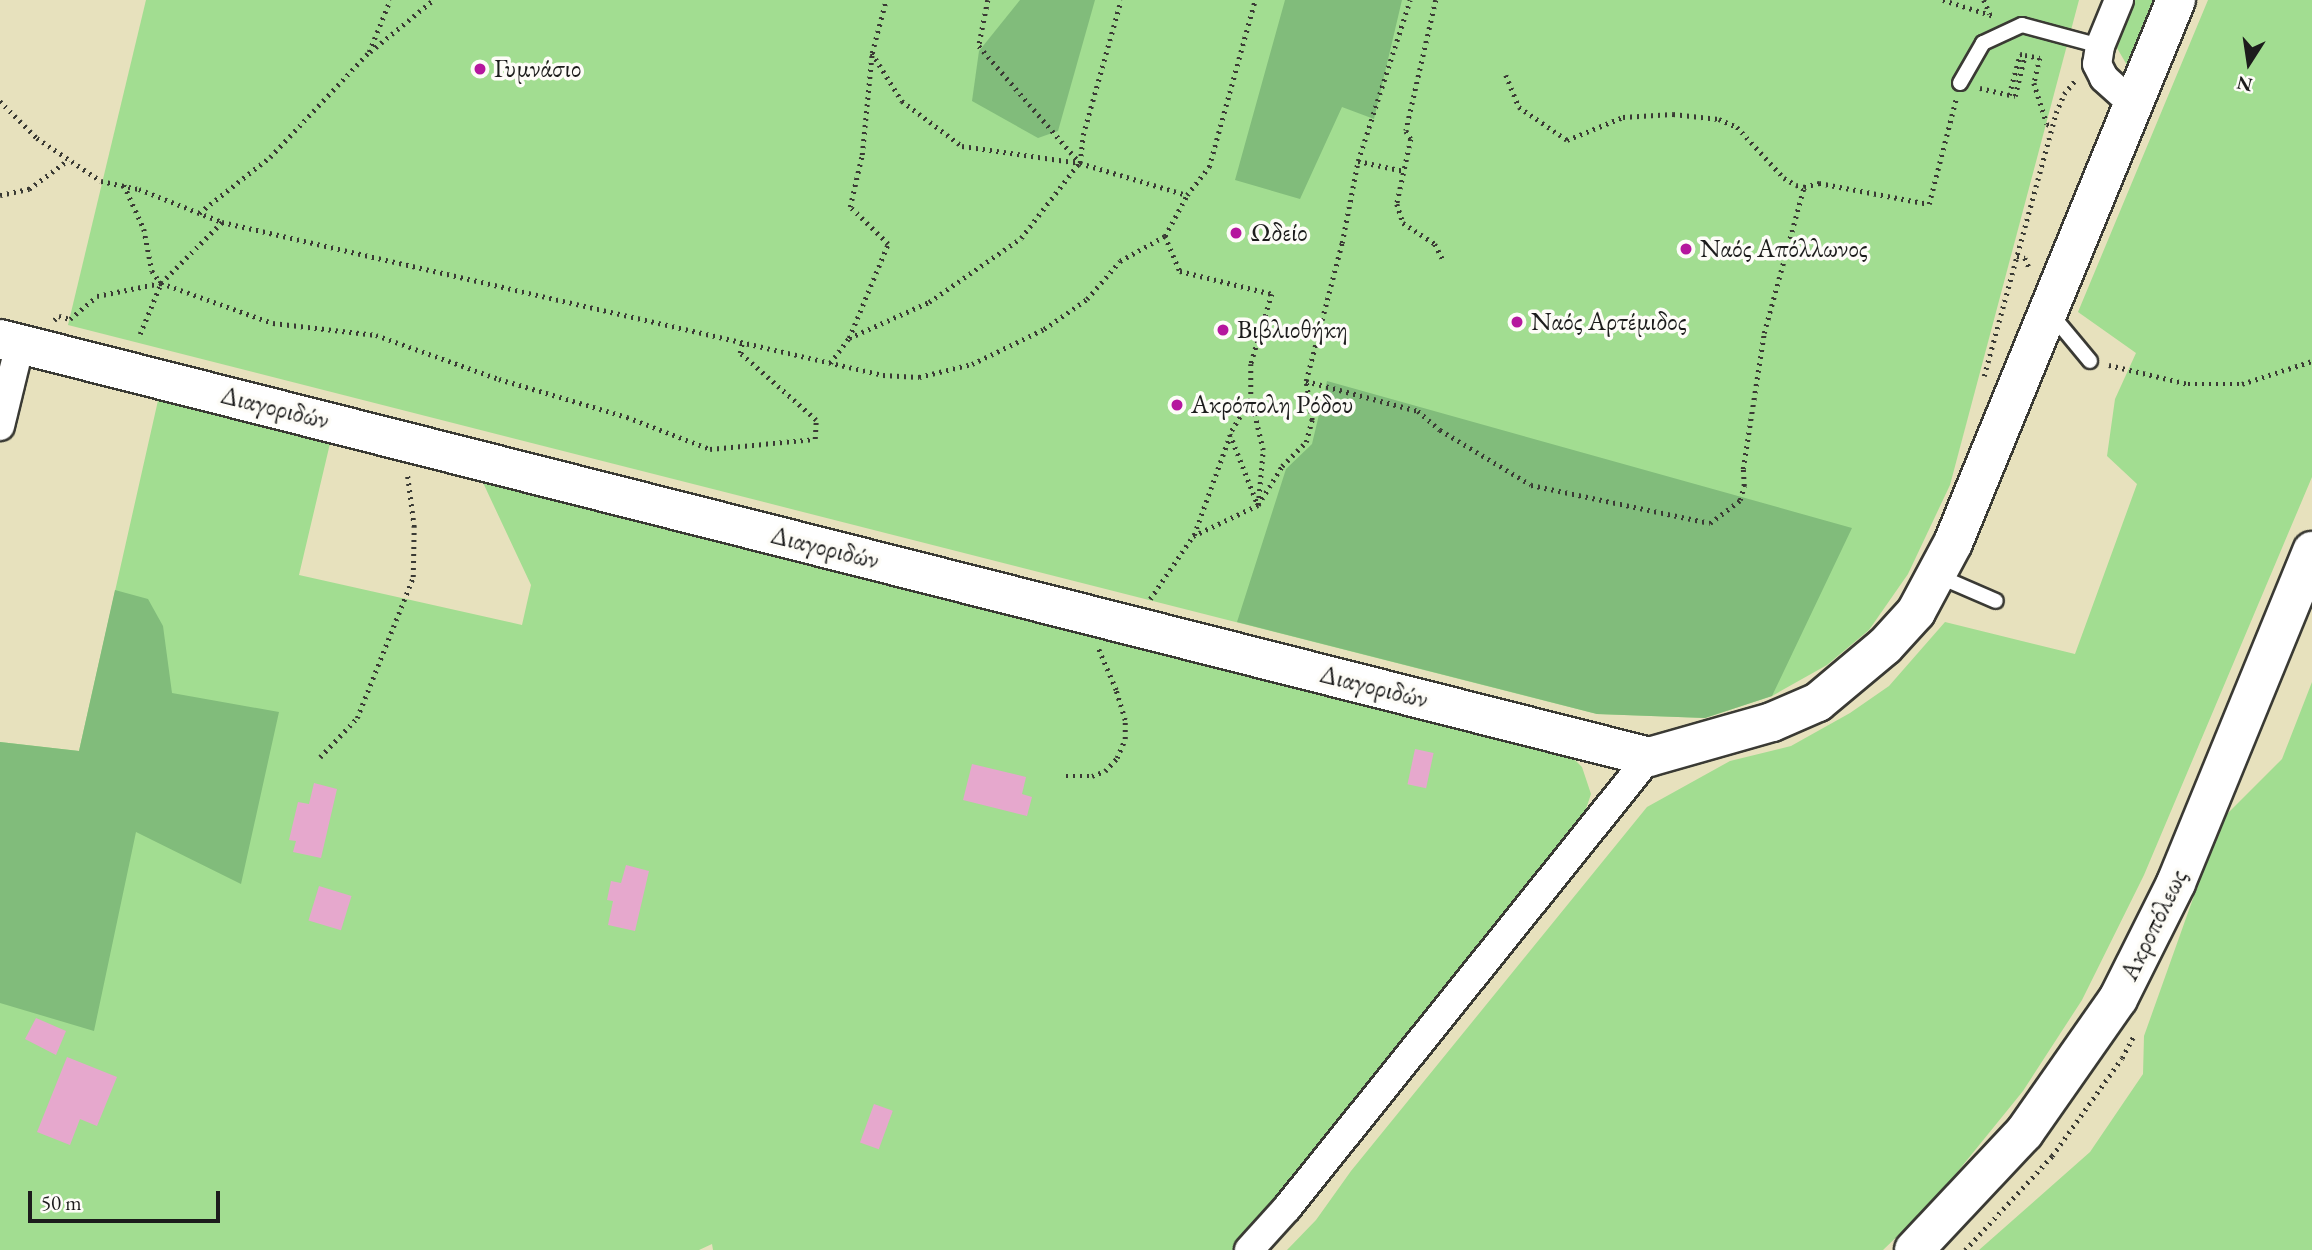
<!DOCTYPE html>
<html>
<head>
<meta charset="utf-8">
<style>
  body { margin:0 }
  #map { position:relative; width:2312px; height:1250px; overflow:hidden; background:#e7e1bd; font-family:"EB Garamond",serif }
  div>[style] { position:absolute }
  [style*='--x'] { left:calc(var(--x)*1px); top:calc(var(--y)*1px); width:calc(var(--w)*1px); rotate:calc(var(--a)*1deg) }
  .green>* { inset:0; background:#a2dd91 }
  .forest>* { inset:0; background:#81bc7b }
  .building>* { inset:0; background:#e6a8cd; transform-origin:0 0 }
  .path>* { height:4.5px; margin-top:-2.25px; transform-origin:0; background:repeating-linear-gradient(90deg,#3a3a34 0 2px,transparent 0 7px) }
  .roads { filter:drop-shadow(2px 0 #3a3a34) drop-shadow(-2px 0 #3a3a34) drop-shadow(0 2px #3a3a34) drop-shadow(0 -2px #3a3a34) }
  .lane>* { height:14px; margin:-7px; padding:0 7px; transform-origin:7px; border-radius:7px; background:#fff }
  .street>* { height:28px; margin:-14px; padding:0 14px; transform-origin:14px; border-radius:14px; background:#fff }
  .secondary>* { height:38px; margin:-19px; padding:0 19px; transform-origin:19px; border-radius:19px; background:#fff }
  .dots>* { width:19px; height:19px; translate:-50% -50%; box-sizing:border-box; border:4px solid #fdfcf7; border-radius:50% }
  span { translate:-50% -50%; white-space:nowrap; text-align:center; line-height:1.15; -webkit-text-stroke:7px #fdfcf7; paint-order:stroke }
  .poi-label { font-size:26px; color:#1c1c1c }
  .left { translate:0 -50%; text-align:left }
  .street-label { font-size:26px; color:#1c1c1c }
  .north { position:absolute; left:2214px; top:28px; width:70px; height:70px; -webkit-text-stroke:5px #fdfcf7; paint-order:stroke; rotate:192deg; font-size:19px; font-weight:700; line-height:28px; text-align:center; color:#1c1c1c }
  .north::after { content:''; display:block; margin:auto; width:24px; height:32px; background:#1c1c1c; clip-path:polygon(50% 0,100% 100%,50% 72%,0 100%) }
  .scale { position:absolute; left:28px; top:1191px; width:192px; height:32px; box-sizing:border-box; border:4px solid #1c1c1c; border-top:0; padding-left:9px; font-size:21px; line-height:24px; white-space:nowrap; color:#1c1c1c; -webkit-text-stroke:5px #fdfcf7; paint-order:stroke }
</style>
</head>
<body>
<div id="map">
  <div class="green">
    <div style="clip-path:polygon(146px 0,2079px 0,1950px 485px,1908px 574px,1869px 630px,1827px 665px,1772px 696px,1705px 718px,1597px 714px,68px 325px)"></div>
    <div style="clip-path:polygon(2134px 0,2163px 0,2131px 72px,2117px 48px)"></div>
    <div style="clip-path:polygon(2208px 0,2312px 0,2312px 477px,2144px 875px,2082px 1000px,2023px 1091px,1933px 1202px,1883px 1250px,1287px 1250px,1316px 1220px,1351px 1171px,1647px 807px,1730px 761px,1791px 746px,1850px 713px,1889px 686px,1945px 622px,2075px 654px,2137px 484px,2107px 456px,2115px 399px,2136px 353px,2078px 312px)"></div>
    <div style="clip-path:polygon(159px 396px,332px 435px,299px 575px,522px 625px,531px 585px,478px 472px,1570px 755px,1582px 767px,1591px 794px,1579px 830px,1247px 1250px,713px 1250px,712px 1244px,699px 1250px,0 1250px,0 742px,79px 751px)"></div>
    <div style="clip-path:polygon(2312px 682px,2312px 1250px,1979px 1250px,2090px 1152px,2143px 1074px,2144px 1036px,2221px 820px,2282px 759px)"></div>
  </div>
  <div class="forest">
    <div style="clip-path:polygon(1020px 0,1095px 0,1058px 131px,1038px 138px,972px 101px,979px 51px)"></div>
    <div style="clip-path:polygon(1285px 0,1402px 0,1374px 119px,1342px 107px,1300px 199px,1235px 180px)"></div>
    <div style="clip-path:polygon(1327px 381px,1852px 528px,1772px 696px,1705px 718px,1597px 714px,1237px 622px,1286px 469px,1312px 444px)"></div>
    <div style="clip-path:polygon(115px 590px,148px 599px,163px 626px,172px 693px,279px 712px,241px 884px,136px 832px,94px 1031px,0 1003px,0 742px,79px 751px)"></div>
  </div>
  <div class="building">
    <div style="left:1415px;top:749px;width:19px;height:36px;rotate:12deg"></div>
    <div style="clip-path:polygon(972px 764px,1026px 777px,1022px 794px,1032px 797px,1027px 816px,963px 800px)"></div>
    <div style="clip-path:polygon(314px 783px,337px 789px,321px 858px,293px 852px,296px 841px,289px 840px,298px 802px,309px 804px)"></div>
    <div style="clip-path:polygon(626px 865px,649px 871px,635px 931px,608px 925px,613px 901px,607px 900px,611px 881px,621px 883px)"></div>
    <div style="left:319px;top:886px;width:34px;height:36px;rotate:17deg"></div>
    <div style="clip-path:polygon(36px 1018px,66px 1031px,56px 1055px,25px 1039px)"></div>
    <div style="clip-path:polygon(67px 1057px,117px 1077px,97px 1126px,80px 1119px,70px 1145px,37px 1132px)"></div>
    <div style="left:874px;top:1104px;width:20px;height:41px;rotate:20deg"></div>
  </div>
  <div class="path">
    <div style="--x:988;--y:0;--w:47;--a:101.1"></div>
    <div style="--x:979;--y:46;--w:155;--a:49.2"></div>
    <div style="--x:1080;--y:163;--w:28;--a:-84"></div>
    <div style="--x:1083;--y:135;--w:140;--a:-74.3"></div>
    <div style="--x:1436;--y:0;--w:134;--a:102.9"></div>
    <div style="--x:1406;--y:131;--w:9;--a:58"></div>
    <div style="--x:1411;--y:139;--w:66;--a:102.2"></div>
    <div style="--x:1397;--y:204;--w:20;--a:72"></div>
    <div style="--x:1403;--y:223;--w:38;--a:33"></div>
    <div style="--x:1435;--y:244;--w:18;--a:63"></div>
    <div style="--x:1943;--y:0;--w:53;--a:17.4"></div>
    <div style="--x:1984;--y:0;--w:15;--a:67"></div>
    <div style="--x:370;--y:52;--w:82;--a:-39.5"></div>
    <div style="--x:872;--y:53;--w:57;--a:58"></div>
    <div style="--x:902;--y:101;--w:75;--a:36.9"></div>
    <div style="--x:962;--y:146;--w:119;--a:8.2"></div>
    <div style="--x:1080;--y:163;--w:112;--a:16.7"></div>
    <div style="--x:1506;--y:75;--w:35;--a:68"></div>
    <div style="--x:1519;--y:107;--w:58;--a:34.5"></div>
    <div style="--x:1567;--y:140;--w:61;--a:-22.3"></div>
    <div style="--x:1623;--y:117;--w:50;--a:-3.4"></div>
    <div style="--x:1673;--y:114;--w:46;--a:6.2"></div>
    <div style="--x:1719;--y:119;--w:20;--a:24"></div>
    <div style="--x:1737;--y:127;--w:69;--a:47.3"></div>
    <div style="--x:1784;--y:178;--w:14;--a:30"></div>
    <div style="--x:1796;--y:185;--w:8;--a:14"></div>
    <div style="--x:1804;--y:187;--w:16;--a:-15"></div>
    <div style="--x:1819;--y:183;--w:112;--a:10.8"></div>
    <div style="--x:1929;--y:204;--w:108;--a:-75.6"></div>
    <div style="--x:1980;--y:88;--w:36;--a:13"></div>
    <div style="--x:2015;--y:96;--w:42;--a:-76.3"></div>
    <div style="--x:2025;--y:55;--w:15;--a:11"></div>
    <div style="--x:2040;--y:58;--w:26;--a:103"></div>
    <div style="--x:2034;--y:83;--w:43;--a:72.4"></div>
    <div style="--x:2047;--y:124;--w:5;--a:22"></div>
    <div style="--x:2009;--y:95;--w:42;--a:-75"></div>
    <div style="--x:2020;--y:54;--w:5;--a:11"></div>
    <div style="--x:0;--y:101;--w:52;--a:45"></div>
    <div style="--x:37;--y:138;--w:77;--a:33.9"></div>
    <div style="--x:101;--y:181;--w:39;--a:12"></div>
    <div style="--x:139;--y:189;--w:89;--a:21.7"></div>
    <div style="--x:222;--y:222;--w:678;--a:13.03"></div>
    <div style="--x:883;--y:375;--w:36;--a:3"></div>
    <div style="--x:919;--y:377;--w:55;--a:-13.8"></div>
    <div style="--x:972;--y:364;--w:80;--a:-25.9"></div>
    <div style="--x:1044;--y:329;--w:52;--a:-34.9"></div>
    <div style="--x:1087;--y:299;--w:50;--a:-49"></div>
    <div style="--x:1120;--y:261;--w:51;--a:-29.1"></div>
    <div style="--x:1165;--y:236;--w:47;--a:-61.8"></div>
    <div style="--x:1187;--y:195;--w:36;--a:-52"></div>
    <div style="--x:1209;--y:167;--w:173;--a:-74.6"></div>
    <div style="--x:1358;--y:161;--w:47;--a:12.3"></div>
    <div style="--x:124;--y:185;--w:48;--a:65.6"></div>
    <div style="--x:144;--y:229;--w:43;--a:79.2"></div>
    <div style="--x:152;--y:271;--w:15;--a:53"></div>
    <div style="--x:0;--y:195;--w:30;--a:-12"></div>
    <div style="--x:29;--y:189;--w:49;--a:-36.6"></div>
    <div style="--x:199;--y:213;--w:90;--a:-38.3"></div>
    <div style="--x:270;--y:157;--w:144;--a:-46.7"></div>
    <div style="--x:369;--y:52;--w:56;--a:-68"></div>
    <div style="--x:1165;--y:236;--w:38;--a:67"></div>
    <div style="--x:1180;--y:271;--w:95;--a:14"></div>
    <div style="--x:1272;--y:294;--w:73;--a:106.7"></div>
    <div style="--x:1251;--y:364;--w:35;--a:90"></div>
    <div style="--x:1251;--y:399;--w:41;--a:121"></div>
    <div style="--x:1230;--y:434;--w:76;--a:68.5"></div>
    <div style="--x:1258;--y:505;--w:46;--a:-58.4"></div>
    <div style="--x:1282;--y:466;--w:34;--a:-45"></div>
    <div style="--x:1306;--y:442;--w:23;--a:-75"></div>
    <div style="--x:1312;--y:420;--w:39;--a:-99"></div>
    <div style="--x:1306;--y:381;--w:143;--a:-75.4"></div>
    <div style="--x:1342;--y:243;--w:84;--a:-79"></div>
    <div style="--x:1358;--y:161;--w:169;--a:-72.1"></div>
    <div style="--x:2017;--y:256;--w:8;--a:14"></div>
    <div style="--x:2025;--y:258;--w:13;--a:67"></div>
    <div style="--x:54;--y:320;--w:6;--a:-39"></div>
    <div style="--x:59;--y:316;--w:11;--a:15"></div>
    <div style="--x:70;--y:319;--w:35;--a:-40"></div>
    <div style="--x:97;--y:296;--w:65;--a:-11.5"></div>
    <div style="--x:161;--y:283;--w:119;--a:19.7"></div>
    <div style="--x:273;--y:323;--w:104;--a:6.6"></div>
    <div style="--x:376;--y:335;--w:131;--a:19.7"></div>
    <div style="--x:499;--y:379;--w:134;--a:16.5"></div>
    <div style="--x:627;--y:417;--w:89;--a:21.1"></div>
    <div style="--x:710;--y:449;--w:105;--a:-5.4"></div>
    <div style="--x:815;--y:439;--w:19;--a:-87"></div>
    <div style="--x:816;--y:420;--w:101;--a:-138.6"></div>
    <div style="--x:740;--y:353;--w:10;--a:-79"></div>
    <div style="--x:140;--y:334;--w:55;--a:-67.6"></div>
    <div style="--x:161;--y:283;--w:86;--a:-45"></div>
    <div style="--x:849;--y:338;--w:102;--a:-67.5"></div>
    <div style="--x:888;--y:244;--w:53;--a:-135.8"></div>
    <div style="--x:850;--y:207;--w:53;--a:-77"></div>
    <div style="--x:862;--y:155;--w:102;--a:-84.4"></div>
    <div style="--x:872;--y:53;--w:55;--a:-75.2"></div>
    <div style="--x:830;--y:363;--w:31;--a:-53"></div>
    <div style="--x:849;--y:338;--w:88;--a:-24.2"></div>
    <div style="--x:929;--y:302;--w:112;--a:-34.8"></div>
    <div style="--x:1021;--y:238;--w:95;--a:-52.3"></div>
    <div style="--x:2109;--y:365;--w:81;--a:13.5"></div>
    <div style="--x:2188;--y:384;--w:54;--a:0"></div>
    <div style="--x:2242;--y:384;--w:74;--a:-18.2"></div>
    <div style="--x:1984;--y:376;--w:273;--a:-74.7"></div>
    <div style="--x:2056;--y:113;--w:21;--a:-67"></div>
    <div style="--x:2064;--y:94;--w:19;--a:-51"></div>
    <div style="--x:1306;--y:381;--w:116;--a:15"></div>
    <div style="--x:1418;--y:411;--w:29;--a:41"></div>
    <div style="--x:1440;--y:430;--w:106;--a:31.1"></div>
    <div style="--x:1531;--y:485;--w:183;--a:12"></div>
    <div style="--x:1710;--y:523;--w:38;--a:-37"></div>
    <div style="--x:1740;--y:500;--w:15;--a:-74"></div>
    <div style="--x:1744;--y:486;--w:17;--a:-93"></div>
    <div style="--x:1743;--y:469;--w:138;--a:-81.2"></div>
    <div style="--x:1764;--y:333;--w:151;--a:-74.7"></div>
    <div style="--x:1194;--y:535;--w:106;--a:-70.2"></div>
    <div style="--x:1150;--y:599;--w:76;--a:-55.7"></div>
    <div style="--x:1193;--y:536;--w:72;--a:-25.5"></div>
    <div style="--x:1258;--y:505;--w:55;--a:-84.8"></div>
    <div style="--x:1263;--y:450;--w:51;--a:-103.5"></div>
    <div style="--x:320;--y:757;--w:54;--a:-46.5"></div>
    <div style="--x:357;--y:718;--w:152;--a:-68.3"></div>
    <div style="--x:413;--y:577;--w:50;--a:-88.9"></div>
    <div style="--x:414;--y:527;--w:54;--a:-97.4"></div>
    <div style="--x:1066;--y:776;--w:26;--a:0"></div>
    <div style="--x:1092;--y:776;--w:14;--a:-21"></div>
    <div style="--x:1105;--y:771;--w:18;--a:-47"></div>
    <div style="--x:1117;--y:758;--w:21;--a:-67"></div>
    <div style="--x:1125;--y:739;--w:19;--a:-90"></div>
    <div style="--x:1125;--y:720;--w:31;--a:-107"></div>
    <div style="--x:1116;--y:690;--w:46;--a:-113.2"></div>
    <div style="--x:1965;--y:1250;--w:128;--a:-47.2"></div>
    <div style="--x:2052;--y:1156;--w:120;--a:-54.5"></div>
    <div style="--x:2122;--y:1058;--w:24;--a:-62"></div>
  </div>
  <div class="roads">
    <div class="lane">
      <div style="--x:1960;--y:83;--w:46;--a:-60.1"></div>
      <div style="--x:1983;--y:43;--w:43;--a:-24.8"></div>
      <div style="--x:2022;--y:25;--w:81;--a:15.1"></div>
      <div style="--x:2051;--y:314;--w:61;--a:50.3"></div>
      <div style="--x:1936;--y:575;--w:65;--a:23.4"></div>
    </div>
    <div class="street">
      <div style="--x:2119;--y:0;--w:50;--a:112.4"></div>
      <div style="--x:2100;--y:46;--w:18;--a:99"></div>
      <div style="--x:2097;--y:64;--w:16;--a:63"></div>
      <div style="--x:2104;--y:78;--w:39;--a:42"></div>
      <div style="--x:0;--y:426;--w:84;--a:-76.3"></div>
      <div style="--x:1249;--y:1250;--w:57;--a:-47.9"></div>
      <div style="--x:1287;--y:1208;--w:578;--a:-51.25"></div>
    </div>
    <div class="secondary">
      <div style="--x:0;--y:339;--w:1701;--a:14.22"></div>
      <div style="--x:1649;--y:757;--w:128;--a:-15.9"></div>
      <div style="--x:1772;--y:722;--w:50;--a:-23.5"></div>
      <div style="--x:1818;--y:702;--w:87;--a:-39.9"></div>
      <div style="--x:1885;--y:646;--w:46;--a:-47.6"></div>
      <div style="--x:1916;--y:612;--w:78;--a:-61.8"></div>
      <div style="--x:1953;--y:543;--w:587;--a:-67.67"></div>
      <div style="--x:1914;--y:1250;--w:161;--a:-46.8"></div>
      <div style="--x:2024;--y:1133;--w:164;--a:-55"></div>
      <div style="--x:2118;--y:999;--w:130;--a:-63.4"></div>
      <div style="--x:2176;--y:883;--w:359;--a:-67.7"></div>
    </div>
  </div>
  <div class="dots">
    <div style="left:480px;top:69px;background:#b5179e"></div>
    <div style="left:1236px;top:233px;background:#b5179e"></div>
    <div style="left:1686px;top:249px;background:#b5179e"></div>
    <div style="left:1517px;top:322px;background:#b5179e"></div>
    <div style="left:1223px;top:330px;background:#b5179e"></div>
    <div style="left:1177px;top:405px;background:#b5179e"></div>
  </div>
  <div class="poi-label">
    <span class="left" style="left:494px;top:69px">Γυμνάσιο</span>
    <span class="left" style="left:1250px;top:233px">Ωδείο</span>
    <span class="left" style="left:1700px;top:249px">Ναός Απόλλωνος</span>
    <span class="left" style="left:1531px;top:322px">Ναός Αρτέμιδος</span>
    <span class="left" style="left:1237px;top:330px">Βιβλιοθήκη</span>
    <span class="left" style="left:1191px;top:405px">Ακρόπολη Ρόδου</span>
  </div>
  <div class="street-label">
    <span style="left:275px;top:408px;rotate:14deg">Διαγοριδών</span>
    <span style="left:825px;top:548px;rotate:14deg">Διαγοριδών</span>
    <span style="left:1374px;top:687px;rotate:14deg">Διαγοριδών</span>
    <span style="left:2154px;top:925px;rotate:-64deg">Ακροπόλεως</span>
  </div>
  <div class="north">N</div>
  <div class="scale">50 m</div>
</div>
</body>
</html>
